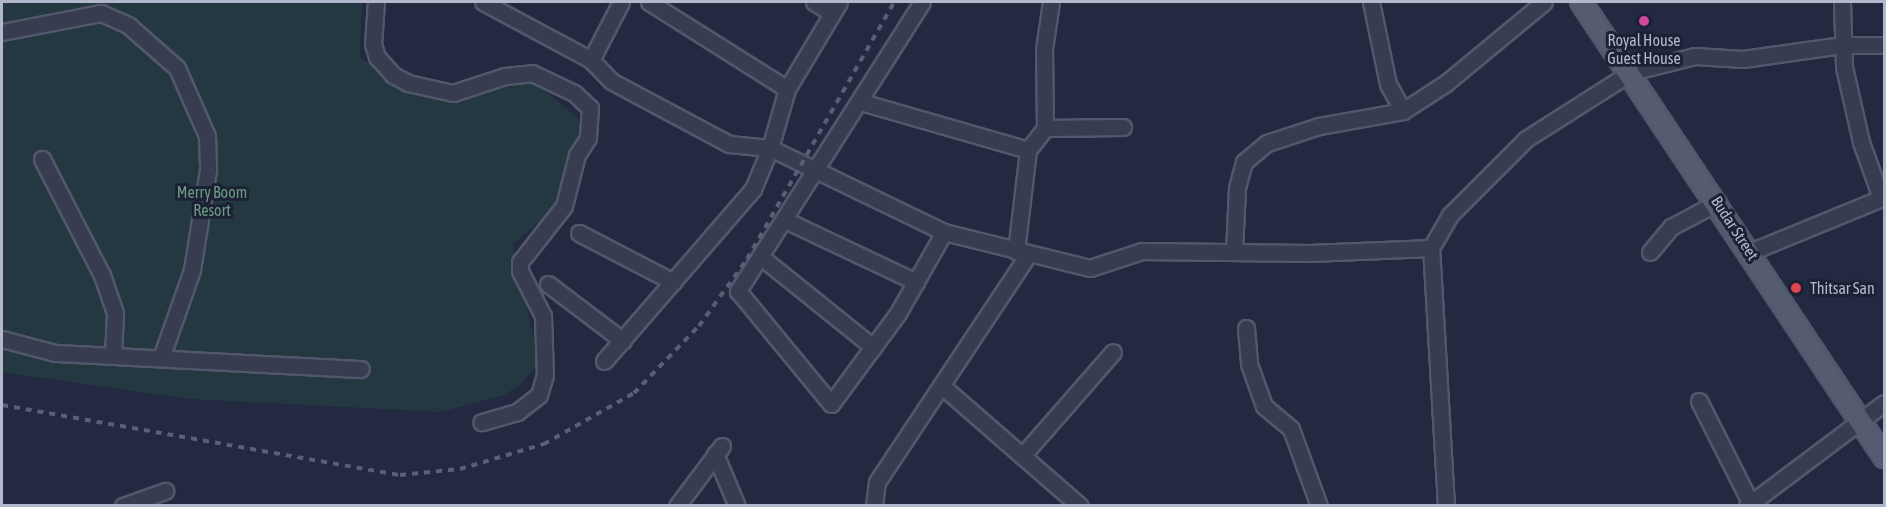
<!DOCTYPE html>
<html>
<head>
<meta charset="utf-8">
<style>
  body { margin:0 }
  #map { position:relative; width:1886px; height:507px; overflow:hidden; background:#222940; font-family:"Asap Condensed",sans-serif }
  div>[style] { position:absolute }
  [style*='--x'] { left:calc(var(--x)*1px); top:calc(var(--y)*1px); width:calc(var(--w)*1px); rotate:calc(var(--a)*1deg) }
  .green>* { inset:0; background:#243841 }
  .roads { filter:drop-shadow(2px 0 #52576b) drop-shadow(-2px 0 #52576b) drop-shadow(0 2px #52576b) drop-shadow(0 -2px #52576b) }
  .minor>* { height:15px; margin:-7.5px; padding:0 7.5px; transform-origin:7.5px; border-radius:7.5px; background:#373c50 }
  .major>* { height:20px; margin:-10px; padding:0 10px; transform-origin:10px; border-radius:10px; background:#555b70 }
  .rail>* { height:4px; margin-top:-2px; transform-origin:0; background:repeating-linear-gradient(90deg,#585f77 0 6px,transparent 0 12px) }
  .dots>* { width:16px; height:16px; translate:-50% -50%; box-sizing:border-box; border:3px solid #1c2135; border-radius:50% }
  span { translate:-50% -50%; white-space:nowrap; text-align:center; line-height:1.15; -webkit-text-stroke:6px #1c2135; paint-order:stroke }
  .poi-label { font-size:16px; color:#b3b7cb }
  .left { translate:0 -50%; text-align:left }
  .park-label { font-size:16px; color:#689d7f }
  .street-label { font-size:16px; color:#b3b7cb }
  .frame { position:absolute; inset:0; border:3px solid #b3b7cb; pointer-events:none }
</style>
</head>
<body>
<div id="map">
  <div class="green">
    <div style="clip-path:polygon(2px 2px,362px 2px,360px 58px,415px 88px,531px 79px,585px 124px,557px 207px,513px 244px,539px 363px,521px 384px,504px 395px,441px 412px,190px 399px,2px 372px)"></div>
  </div>
  <div class="roads">
    <div class="minor">
      <div style="--x:376;--y:2;--w:42;--a:94.1"></div>
      <div style="--x:373;--y:44;--w:14;--a:73"></div>
      <div style="--x:377;--y:57;--w:24;--a:48"></div>
      <div style="--x:393;--y:75;--w:17;--a:28"></div>
      <div style="--x:408;--y:83;--w:46;--a:12.5"></div>
      <div style="--x:453;--y:93;--w:55;--a:-18.1"></div>
      <div style="--x:505;--y:76;--w:27;--a:-6"></div>
      <div style="--x:532;--y:73;--w:47;--a:25.5"></div>
      <div style="--x:574;--y:93;--w:22;--a:43"></div>
      <div style="--x:590;--y:108;--w:30;--a:94"></div>
      <div style="--x:588;--y:138;--w:20;--a:123"></div>
      <div style="--x:577;--y:155;--w:53;--a:104.3"></div>
      <div style="--x:564;--y:206;--w:71;--a:128.2"></div>
      <div style="--x:520;--y:262;--w:9;--a:90"></div>
      <div style="--x:520;--y:271;--w:51;--a:62.9"></div>
      <div style="--x:543;--y:316;--w:59;--a:88.1"></div>
      <div style="--x:545;--y:375;--w:21;--a:107"></div>
      <div style="--x:539;--y:395;--w:28;--a:142"></div>
      <div style="--x:517;--y:412;--w:37;--a:164"></div>
      <div style="--x:483;--y:2;--w:123;--a:28.2"></div>
      <div style="--x:621;--y:2;--w:65;--a:117.3"></div>
      <div style="--x:591;--y:60;--w:29;--a:46"></div>
      <div style="--x:611;--y:81;--w:134;--a:28.1"></div>
      <div style="--x:729;--y:144;--w:41;--a:5.6"></div>
      <div style="--x:770;--y:148;--w:193;--a:25.8"></div>
      <div style="--x:944;--y:232;--w:150;--a:13.9"></div>
      <div style="--x:1090;--y:268;--w:55;--a:-18.1"></div>
      <div style="--x:1142;--y:251;--w:167;--a:0.7"></div>
      <div style="--x:1309;--y:253;--w:122;--a:-2.3"></div>
      <div style="--x:649;--y:2;--w:163;--a:32.2"></div>
      <div style="--x:814;--y:2;--w:21;--a:31"></div>
      <div style="--x:922;--y:2;--w:343;--a:122.5"></div>
      <div style="--x:738;--y:291;--w:146;--a:50.5"></div>
      <div style="--x:831;--y:404;--w:113;--a:-53.6"></div>
      <div style="--x:898;--y:313;--w:93;--a:-60.4"></div>
      <div style="--x:1371;--y:2;--w:84;--a:78.3"></div>
      <div style="--x:1388;--y:84;--w:31;--a:61"></div>
      <div style="--x:1842;--y:2;--w:65;--a:88.2"></div>
      <div style="--x:1844;--y:67;--w:77;--a:77.2"></div>
      <div style="--x:1861;--y:142;--w:59;--a:70.3"></div>
      <div style="--x:2;--y:32;--w:101;--a:-10.9"></div>
      <div style="--x:101;--y:13;--w:30;--a:24"></div>
      <div style="--x:128;--y:25;--w:65;--a:41.3"></div>
      <div style="--x:177;--y:68;--w:74;--a:66.2"></div>
      <div style="--x:207;--y:136;--w:34;--a:88"></div>
      <div style="--x:208;--y:170;--w:101;--a:99.1"></div>
      <div style="--x:192;--y:270;--w:93;--a:109.4"></div>
      <div style="--x:861;--y:102;--w:174;--a:16"></div>
      <div style="--x:1045;--y:128;--w:78;--a:-0.7"></div>
      <div style="--x:42;--y:159;--w:131;--a:62.7"></div>
      <div style="--x:102;--y:275;--w:40;--a:71.1"></div>
      <div style="--x:115;--y:313;--w:43;--a:92.7"></div>
      <div style="--x:785;--y:220;--w:145;--a:25.3"></div>
      <div style="--x:579;--y:233;--w:106;--a:27.5"></div>
      <div style="--x:1016;--y:251;--w:102;--a:-83.2"></div>
      <div style="--x:1028;--y:150;--w:28;--a:-52"></div>
      <div style="--x:1045;--y:128;--w:79;--a:-90.7"></div>
      <div style="--x:1044;--y:49;--w:48;--a:-81.5"></div>
      <div style="--x:1234;--y:252;--w:64;--a:-87.3"></div>
      <div style="--x:1237;--y:188;--w:27;--a:-75"></div>
      <div style="--x:1244;--y:162;--w:30;--a:-40"></div>
      <div style="--x:1267;--y:143;--w:55;--a:-18.1"></div>
      <div style="--x:1319;--y:126;--w:85;--a:-10.1"></div>
      <div style="--x:1403;--y:111;--w:51;--a:-33.1"></div>
      <div style="--x:1446;--y:83;--w:127;--a:-39.6"></div>
      <div style="--x:1650;--y:252;--w:33;--a:-50"></div>
      <div style="--x:1671;--y:227;--w:53;--a:-28"></div>
      <div style="--x:1750;--y:252;--w:145;--a:-22.3"></div>
      <div style="--x:761;--y:257;--w:144;--a:38.8"></div>
      <div style="--x:548;--y:284;--w:94;--a:37.2"></div>
      <div style="--x:1246;--y:328;--w:36;--a:85"></div>
      <div style="--x:1249;--y:364;--w:45;--a:70.3"></div>
      <div style="--x:1264;--y:406;--w:35;--a:40"></div>
      <div style="--x:1291;--y:429;--w:82;--a:70"></div>
      <div style="--x:2;--y:339;--w:55;--a:14.8"></div>
      <div style="--x:55;--y:353;--w:306;--a:3"></div>
      <div style="--x:604;--y:361;--w:228;--a:-49.1"></div>
      <div style="--x:753;--y:189;--w:44;--a:-67.5"></div>
      <div style="--x:770;--y:148;--w:61;--a:-73.9"></div>
      <div style="--x:787;--y:89;--w:101;--a:-59.1"></div>
      <div style="--x:943;--y:387;--w:181;--a:41"></div>
      <div style="--x:1699;--y:401;--w:113;--a:63.2"></div>
      <div style="--x:715;--y:454;--w:56;--a:67.1"></div>
      <div style="--x:1022;--y:456;--w:138;--a:-48.8"></div>
      <div style="--x:123;--y:506;--w:45;--a:-19.7"></div>
      <div style="--x:677;--y:506;--w:75;--a:-53.1"></div>
      <div style="--x:874;--y:506;--w:24;--a:-83"></div>
      <div style="--x:877;--y:482;--w:273;--a:-56.4"></div>
      <div style="--x:1446;--y:506;--w:258;--a:-93.3"></div>
      <div style="--x:1431;--y:248;--w:39;--a:-60"></div>
      <div style="--x:1451;--y:214;--w:106;--a:-45"></div>
      <div style="--x:1526;--y:139;--w:125;--a:-32.5"></div>
      <div style="--x:1631;--y:72;--w:66;--a:-14"></div>
      <div style="--x:1695;--y:56;--w:48;--a:3.6"></div>
      <div style="--x:1743;--y:59;--w:101;--a:-8"></div>
      <div style="--x:1843;--y:45;--w:41;--a:0"></div>
      <div style="--x:1747;--y:506;--w:171;--a:-36.9"></div>
    </div>
    <div class="major">
      <div style="--x:1581;--y:2;--w:547;--a:56.34"></div>
    </div>
  </div>
  <div class="rail">
    <div style="--x:2;--y:405;--w:404;--a:10"></div>
    <div style="--x:400;--y:475;--w:60;--a:-5.7"></div>
    <div style="--x:460;--y:469;--w:88;--a:-16.6"></div>
    <div style="--x:544;--y:444;--w:103;--a:-29.5"></div>
    <div style="--x:634;--y:393;--w:93;--a:-45.9"></div>
    <div style="--x:699;--y:326;--w:82;--a:-54.4"></div>
    <div style="--x:747;--y:259;--w:296;--a:-60.2"></div>
  </div>
  <div class="dots">
    <div style="left:1644px;top:21px;background:#d1479c"></div>
    <div style="left:1796px;top:288px;background:#e0444e"></div>
  </div>
  <div class="poi-label">
    <span style="left:1644px;top:49px">Royal House<br>Guest House</span>
    <span class="left" style="left:1810px;top:288px">Thitsar San</span>
  </div>
  <div class="park-label">
    <span style="left:212px;top:201px">Merry Boom<br>Resort</span>
  </div>
  <div class="street-label">
    <span style="left:1735px;top:228px;rotate:57deg">Budar Street</span>
  </div>
  <div class="frame"></div>
</div>
</body>
</html>
